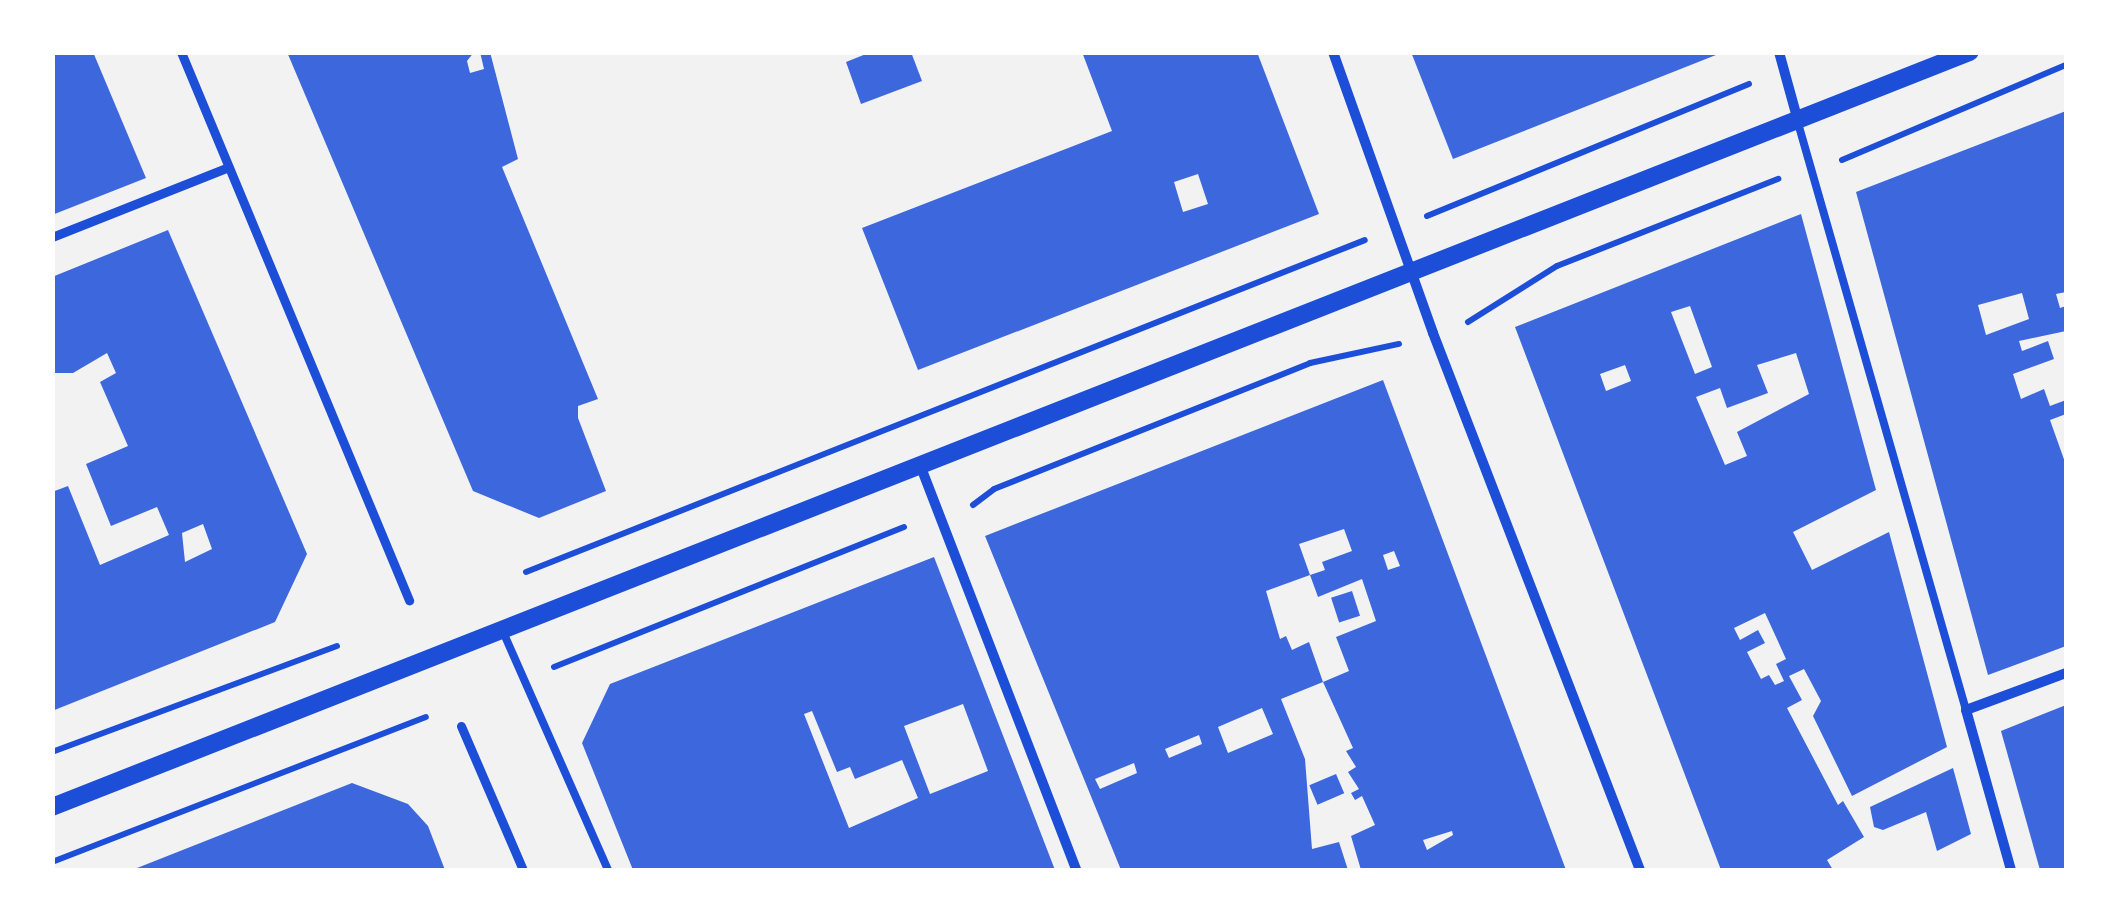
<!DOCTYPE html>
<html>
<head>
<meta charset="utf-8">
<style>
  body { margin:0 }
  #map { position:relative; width:2119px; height:923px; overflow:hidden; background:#f2f2f2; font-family:"Playfair Display",serif }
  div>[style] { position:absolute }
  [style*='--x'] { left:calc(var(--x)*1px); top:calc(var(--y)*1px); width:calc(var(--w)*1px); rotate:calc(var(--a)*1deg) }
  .building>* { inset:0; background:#3d67dc; transform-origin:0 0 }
  .path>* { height:6px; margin:-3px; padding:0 3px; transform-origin:3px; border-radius:3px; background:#1d4ed8 }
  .service>* { height:8px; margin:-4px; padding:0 4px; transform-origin:4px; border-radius:4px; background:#1d4ed8 }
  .pedestrian>* { height:9px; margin:-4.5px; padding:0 4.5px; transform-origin:4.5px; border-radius:4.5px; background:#1d4ed8 }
  .minor>* { height:10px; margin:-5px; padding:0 5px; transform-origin:5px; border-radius:5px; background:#1d4ed8 }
  .tertiary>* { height:18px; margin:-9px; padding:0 9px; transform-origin:9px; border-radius:9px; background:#1d4ed8 }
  span { translate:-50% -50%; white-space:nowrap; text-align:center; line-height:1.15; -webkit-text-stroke:10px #fff; paint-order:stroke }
  .frame { position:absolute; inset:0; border:55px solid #fff; pointer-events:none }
</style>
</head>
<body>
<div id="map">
  <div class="building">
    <div style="clip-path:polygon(52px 52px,93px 52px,146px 178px,52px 215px)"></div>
    <div style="clip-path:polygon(287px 52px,474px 52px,467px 61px,470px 73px,484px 69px,480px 52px,490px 52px,518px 159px,502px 167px,598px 399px,578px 406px,578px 418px,606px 491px,539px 518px,473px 491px)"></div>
    <div style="clip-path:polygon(871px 52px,911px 52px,922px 81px,861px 104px,846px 62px)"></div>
    <div style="clip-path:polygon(evenodd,1082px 52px,1257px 52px,1319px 214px,918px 370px,862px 228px,1112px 131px,1082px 52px,1198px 174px,1208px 204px,1183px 212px,1174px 182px,1198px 174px)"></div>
    <div style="clip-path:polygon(1411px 52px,1721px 52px,1721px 53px,1453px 159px)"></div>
    <div style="clip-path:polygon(evenodd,2066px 111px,2066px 292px,2056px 294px,2060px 308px,2066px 306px,2066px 331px,2019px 341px,2022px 351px,2048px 341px,2054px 359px,2013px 374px,2021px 399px,2044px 389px,2050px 406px,2066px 400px,2066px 414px,2050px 420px,2066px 465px,2066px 646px,1988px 675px,1856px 192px,2066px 111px,2022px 293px,2029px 319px,1986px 335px,1978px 305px,2022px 293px)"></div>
    <div style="clip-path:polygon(evenodd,1801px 214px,1876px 490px,1793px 532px,1812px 570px,1889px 532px,1947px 747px,1852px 796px,1813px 716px,1821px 701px,1804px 669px,1789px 676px,1802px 700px,1787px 708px,1838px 805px,1843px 801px,1864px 837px,1827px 860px,1833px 870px,1721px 870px,1515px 327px,1801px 214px,1690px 306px,1712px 367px,1695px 374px,1671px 312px,1690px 306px,1801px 214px,1796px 353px,1809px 394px,1737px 432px,1747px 456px,1725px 465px,1696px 397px,1720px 388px,1727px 408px,1768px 393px,1757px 365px,1796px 353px,1801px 214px,1625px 365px,1631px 381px,1606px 391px,1600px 374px,1625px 365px,1801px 214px,1765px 613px,1786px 659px,1776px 664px,1784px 681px,1775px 685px,1769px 675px,1761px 679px,1747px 652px,1765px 643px,1758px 630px,1740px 640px,1734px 628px,1765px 613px)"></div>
    <div style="clip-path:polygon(evenodd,168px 230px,307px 554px,275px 622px,52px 711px,52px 492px,68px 486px,100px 565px,169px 535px,157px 507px,111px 526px,86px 464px,128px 446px,100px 382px,116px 373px,107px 353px,73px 373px,52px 373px,52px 277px,168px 230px,203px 524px,212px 549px,185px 562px,182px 533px,203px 524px)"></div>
    <div style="clip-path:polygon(evenodd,1383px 380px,1566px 870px,1361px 870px,1351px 836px,1375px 825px,1362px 796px,1355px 800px,1351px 793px,1359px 789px,1348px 772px,1356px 767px,1346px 751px,1353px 748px,1323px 682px,1281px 699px,1305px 759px,1312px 849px,1339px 842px,1348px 870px,1121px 870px,985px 536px,1383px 380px,1344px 529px,1352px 551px,1322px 562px,1325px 570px,1310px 575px,1318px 597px,1362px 579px,1376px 621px,1336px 637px,1349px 671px,1323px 682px,1309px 642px,1292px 650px,1286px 636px,1280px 639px,1266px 591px,1310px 575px,1299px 544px,1344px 529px,1383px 380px,1394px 551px,1400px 566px,1388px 570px,1383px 555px,1394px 551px,1383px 380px,1262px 708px,1273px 734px,1228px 753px,1218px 727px,1262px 708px,1383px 380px,1199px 735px,1202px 744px,1169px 758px,1165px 749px,1199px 735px,1383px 380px,1134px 763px,1137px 773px,1100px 789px,1095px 779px,1134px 763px,1383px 380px,1452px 831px,1453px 835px,1427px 850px,1423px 840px,1452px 831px)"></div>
    <div style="clip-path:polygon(evenodd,934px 557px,1055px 870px,633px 870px,582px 743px,610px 684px,934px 557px,963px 704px,988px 771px,930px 794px,904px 726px,963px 704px,934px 557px,812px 711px,837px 772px,850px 767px,855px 779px,902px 760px,918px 798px,849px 828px,804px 714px,812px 711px)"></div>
    <div style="left:1352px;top:591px;width:26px;height:22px;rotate:72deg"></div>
    <div style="clip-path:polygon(2066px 705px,2066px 870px,2040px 870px,2001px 731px)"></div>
    <div style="clip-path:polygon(1953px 768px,1971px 834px,1937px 851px,1926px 812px,1883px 830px,1874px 827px,1870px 807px)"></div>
    <div style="left:1336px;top:774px;width:21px;height:29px;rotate:67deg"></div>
    <div style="clip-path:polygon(352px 783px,408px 804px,428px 826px,445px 870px,132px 870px)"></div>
  </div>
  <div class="path">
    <div style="--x:1842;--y:160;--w:243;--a:-23"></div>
    <div style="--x:1427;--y:216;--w:348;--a:-22.3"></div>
    <div style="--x:1468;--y:322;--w:105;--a:-32.2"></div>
    <div style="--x:1557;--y:266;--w:238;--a:-21.5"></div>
    <div style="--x:973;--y:505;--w:26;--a:-37"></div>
    <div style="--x:994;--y:489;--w:340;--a:-21.7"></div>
    <div style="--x:1310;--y:363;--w:91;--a:-12.1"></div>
    <div style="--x:526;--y:572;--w:902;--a:-21.59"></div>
    <div style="--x:554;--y:667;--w:377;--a:-21.8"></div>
    <div style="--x:52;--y:752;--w:304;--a:-20.4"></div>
    <div style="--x:52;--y:862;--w:401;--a:-21.2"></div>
  </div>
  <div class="service">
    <div style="--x:1798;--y:123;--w:611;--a:74.03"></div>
    <div style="--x:504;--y:634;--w:258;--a:66.2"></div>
  </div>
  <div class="pedestrian">
    <div style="--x:181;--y:52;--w:594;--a:67.41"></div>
    <div style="--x:52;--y:237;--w:190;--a:-21.6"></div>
    <div style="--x:461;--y:726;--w:157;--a:66.7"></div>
  </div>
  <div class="minor">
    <div style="--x:1333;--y:52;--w:298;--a:70.4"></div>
    <div style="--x:1433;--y:333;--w:576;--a:68.92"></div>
    <div style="--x:1779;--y:52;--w:72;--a:74.6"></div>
    <div style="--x:922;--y:470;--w:429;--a:68.9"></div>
    <div style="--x:2011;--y:870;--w:166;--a:-105.7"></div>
    <div style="--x:1966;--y:710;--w:107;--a:-20.3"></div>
  </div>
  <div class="tertiary">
    <div style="--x:52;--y:807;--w:2061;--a:-21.49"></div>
  </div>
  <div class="frame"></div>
</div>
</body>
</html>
